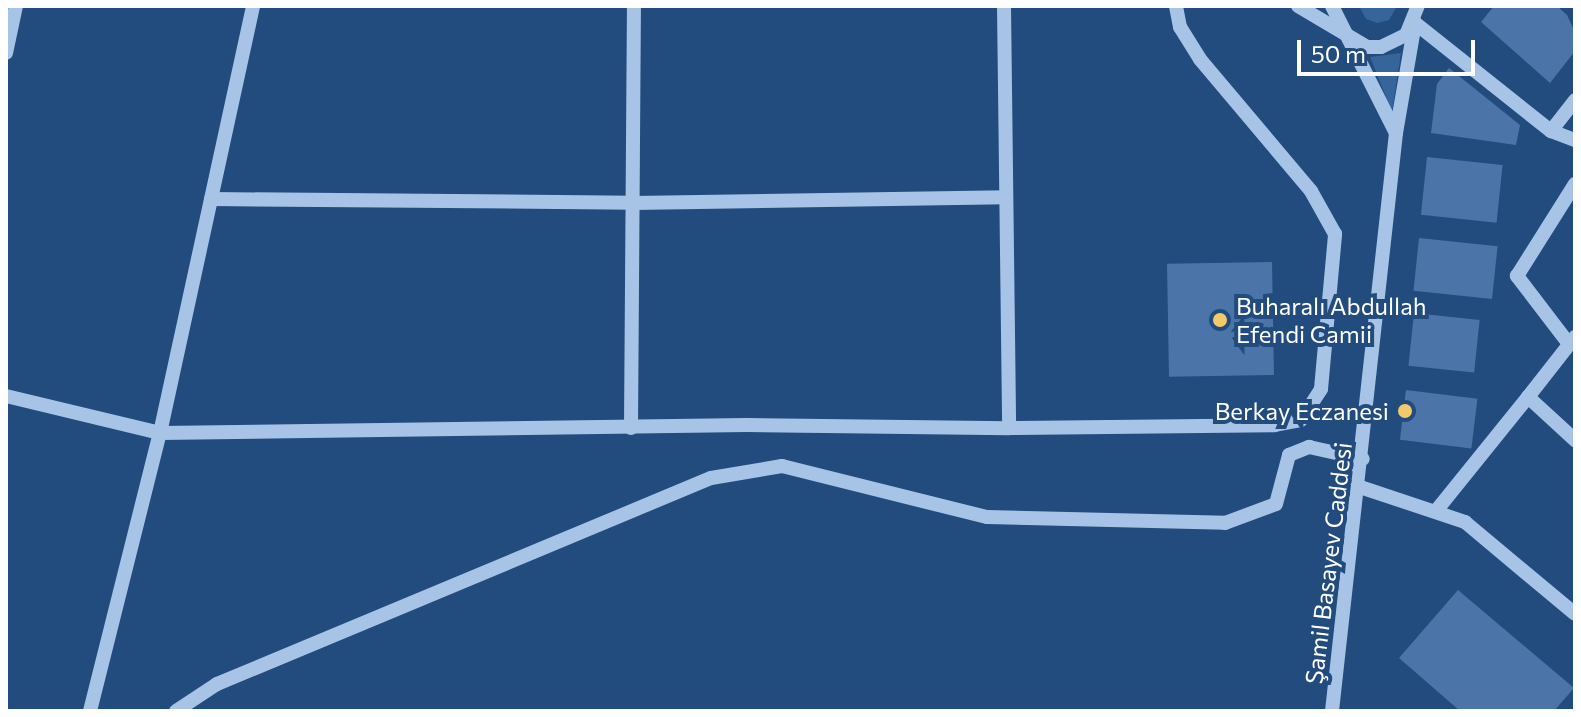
<!DOCTYPE html>
<html>
<head>
<meta charset="utf-8">
<style>
  body { margin:0 }
  #map { position:relative; width:1581px; height:717px; overflow:hidden; background:#224b7e; font-family:Commissioner,sans-serif }
  div>[style] { position:absolute }
  [style*='--x'] { left:calc(var(--x)*1px); top:calc(var(--y)*1px); width:calc(var(--w)*1px); rotate:calc(var(--a)*1deg) }
  .green>* { inset:0; background:#36659c }
  .building>* { inset:0; background:#4b75a8; transform-origin:0 0 }
  .minor>* { height:14px; margin:-7px; padding:0 7px; transform-origin:7px; border-radius:7px; background:#a7c4e6 }
  .dots>* { width:22px; height:22px; translate:-50% -50%; box-sizing:border-box; border:4px solid #224b7e; border-radius:50% }
  span { translate:-50% -50%; white-space:nowrap; text-align:center; line-height:1.15; -webkit-text-stroke:8px #224b7e; paint-order:stroke }
  .poi-label { font-size:24px; color:#fff }
  .left { translate:0 -50%; text-align:left }
  .right { translate:-100% -50%; text-align:right }
  .street-label { font-size:24px; color:#fff }
  .frame { position:absolute; inset:0; border:8px solid #fff; pointer-events:none }
  .scale { position:absolute; left:1297px; top:40px; width:178px; height:36px; box-sizing:border-box; border:4px solid #fff; border-top:0; padding-left:10px; font-size:24px; line-height:28px; white-space:nowrap; color:#fff; -webkit-text-stroke:6px #224b7e; paint-order:stroke }
</style>
</head>
<body>
<div id="map">
  <div class="green">
    <div style="clip-path:polygon(1359px 6px,1397px 6px,1389px 20px,1377px 23px,1366px 19px)"></div>
    <div style="clip-path:polygon(1401px 53px,1392px 112px,1370px 57px)"></div>
  </div>
  <div class="building">
    <div style="clip-path:polygon(1494px 6px,1557px 6px,1567px 15px,1575px 32px,1575px 51px,1550px 83px,1481px 22px)"></div>
    <div style="clip-path:polygon(1449px 68px,1520px 125px,1516px 145px,1431px 133px,1437px 84px)"></div>
    <div style="left:1427px;top:157px;width:76px;height:58px;rotate:6deg"></div>
    <div style="left:1419px;top:238px;width:79px;height:53px;rotate:6deg"></div>
    <div style="left:1272px;top:262px;width:113px;height:105px;rotate:89deg"></div>
    <div style="left:1414px;top:313px;width:66px;height:53px;rotate:6deg"></div>
    <div style="left:1406px;top:390px;width:72px;height:50px;rotate:7deg"></div>
    <div style="clip-path:polygon(1458px 590px,1574px 688px,1554px 711px,1460px 711px,1399px 658px)"></div>
  </div>
  <div class="minor">
    <div style="--x:1004;--y:6;--w:422;--a:89.3"></div>
    <div style="--x:1298;--y:6;--w:80;--a:30.7"></div>
    <div style="--x:1367;--y:47;--w:14;--a:0"></div>
    <div style="--x:1381;--y:47;--w:28;--a:-26"></div>
    <div style="--x:1406;--y:35;--w:31;--a:-68"></div>
    <div style="--x:1332;--y:6;--w:142;--a:63.3"></div>
    <div style="--x:6;--y:53;--w:48;--a:-78"></div>
    <div style="--x:1551;--y:131;--w:39;--a:-52"></div>
    <div style="--x:211;--y:199;--w:422;--a:0.5"></div>
    <div style="--x:633;--y:203;--w:373;--a:-0.9"></div>
    <div style="--x:1575;--y:337;--w:76;--a:128.1"></div>
    <div style="--x:1528;--y:397;--w:64;--a:42.5"></div>
    <div style="--x:1569;--y:344;--w:86;--a:-127.4"></div>
    <div style="--x:1517;--y:276;--w:109;--a:-57.8"></div>
    <div style="--x:6;--y:396;--w:158;--a:13.5"></div>
    <div style="--x:160;--y:433;--w:587;--a:-0.78"></div>
    <div style="--x:747;--y:425;--w:262;--a:0.7"></div>
    <div style="--x:1009;--y:428;--w:266;--a:-0.6"></div>
    <div style="--x:1275;--y:425;--w:26;--a:-11"></div>
    <div style="--x:1301;--y:420;--w:37;--a:-57"></div>
    <div style="--x:1321;--y:389;--w:156;--a:-84.8"></div>
    <div style="--x:1335;--y:234;--w:49;--a:-119.2"></div>
    <div style="--x:1311;--y:191;--w:172;--a:-130.1"></div>
    <div style="--x:1200;--y:59;--w:38;--a:-122"></div>
    <div style="--x:1180;--y:27;--w:21;--a:-101"></div>
    <div style="--x:631;--y:428;--w:422;--a:-89.6"></div>
    <div style="--x:1360;--y:487;--w:111;--a:18.4"></div>
    <div style="--x:1465;--y:522;--w:143;--a:39.9"></div>
    <div style="--x:1436;--y:511;--w:146;--a:-51.1"></div>
    <div style="--x:90;--y:711;--w:287;--a:-75.9"></div>
    <div style="--x:160;--y:433;--w:437;--a:-77.7"></div>
    <div style="--x:176;--y:711;--w:49;--a:-33.4"></div>
    <div style="--x:217;--y:684;--w:535;--a:-22.64"></div>
    <div style="--x:711;--y:478;--w:72;--a:-9.6"></div>
    <div style="--x:782;--y:466;--w:211;--a:14"></div>
    <div style="--x:987;--y:517;--w:238;--a:1.4"></div>
    <div style="--x:1225;--y:523;--w:54;--a:-20.4"></div>
    <div style="--x:1276;--y:504;--w:51;--a:-75.1"></div>
    <div style="--x:1289;--y:455;--w:22;--a:-22"></div>
    <div style="--x:1309;--y:447;--w:55;--a:12.5"></div>
    <div style="--x:1332;--y:711;--w:582;--a:-83.68"></div>
    <div style="--x:1396;--y:133;--w:112;--a:-80.2"></div>
    <div style="--x:1415;--y:23;--w:174;--a:38.5"></div>
    <div style="--x:1551;--y:131;--w:26;--a:21"></div>
  </div>
  <div class="dots">
    <div style="left:1220px;top:320px;background:#f2ca6a"></div>
    <div style="left:1405px;top:411px;background:#f2ca6a"></div>
  </div>
  <div class="poi-label">
    <span class="left" style="left:1236px;top:320px">Buharalı Abdullah<br>Efendi Camii</span>
    <span class="right" style="left:1389px;top:411px">Berkay Eczanesi</span>
  </div>
  <div class="street-label">
    <span style="left:1328px;top:563px;rotate:-83deg">Şamil Basayev Caddesi</span>
  </div>
  <div class="frame"></div>
  <div class="scale">50 m</div>
</div>
</body>
</html>
